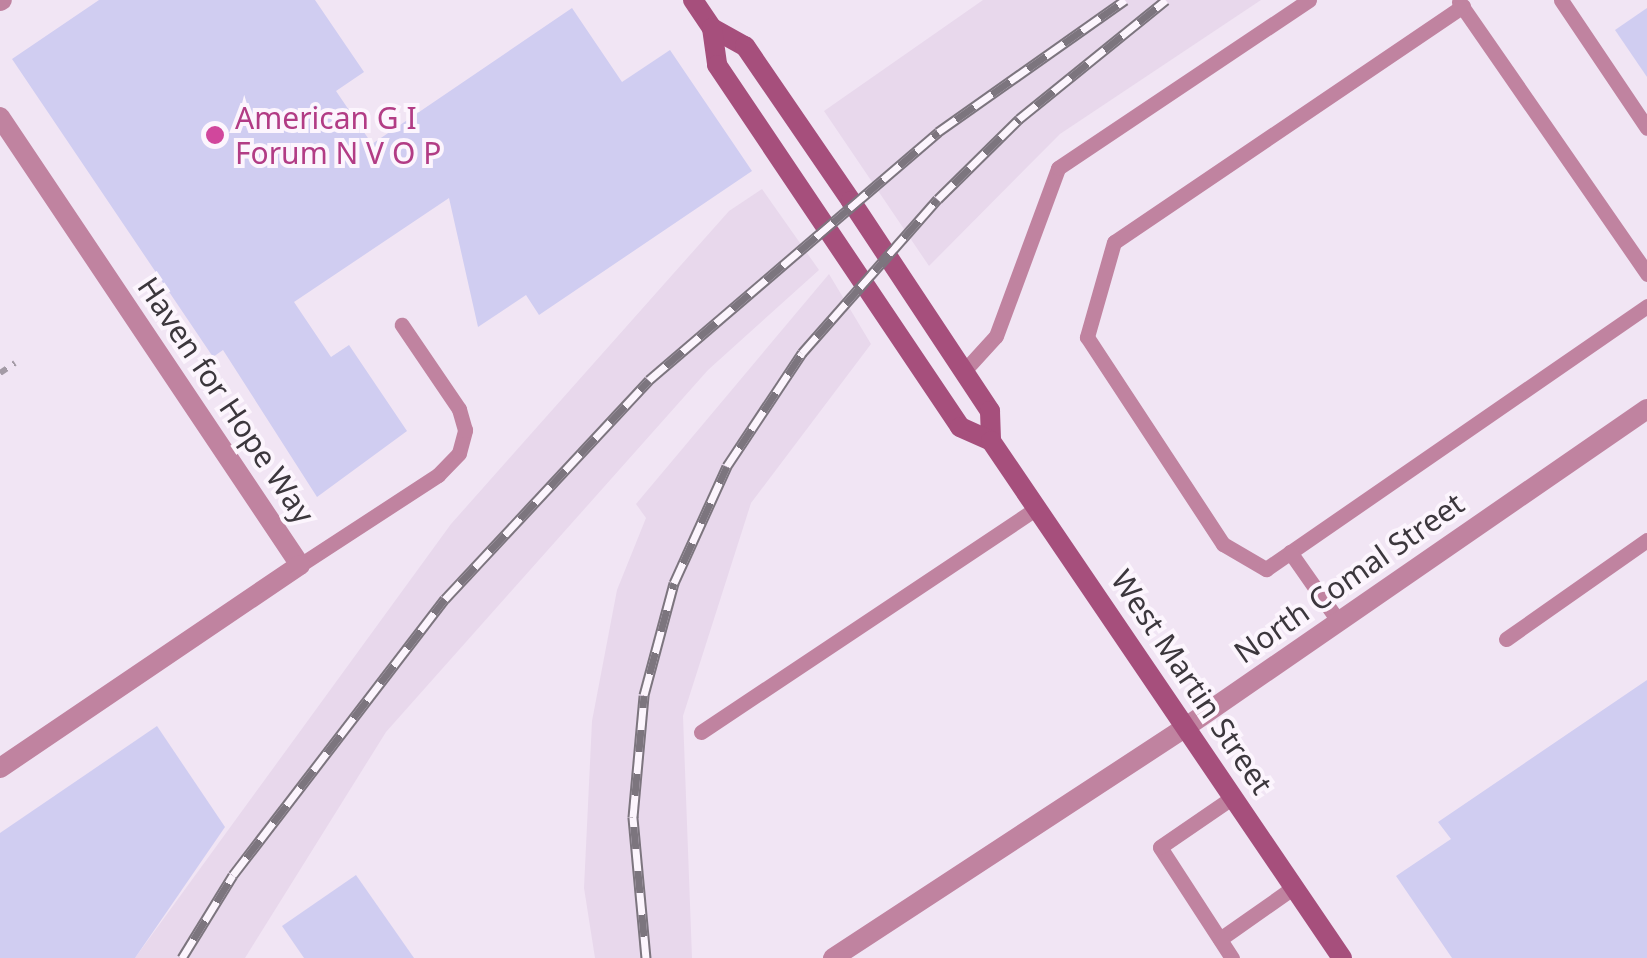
<!DOCTYPE html>
<html>
<head>
<meta charset="utf-8">
<style>
  body { margin:0 }
  #map { position:relative; width:1647px; height:958px; overflow:hidden; background:#f1e5f4; font-family:"Noto Sans",sans-serif }
  div>[style] { position:absolute }
  [style*='--x'] { left:calc(var(--x)*1px); top:calc(var(--y)*1px); width:calc(var(--w)*1px); rotate:calc(var(--a)*1deg) }
  .built>* { inset:0; background:#e8d8ec }
  .building>* { inset:0; background:#d0cdf1 }
  .path>* { height:6px; margin-top:-3px; transform-origin:0; background:repeating-linear-gradient(90deg,#a49ba6 0 8px,transparent 0 16px) }
  .service>* { height:15px; margin:-7.5px; padding:0 7.5px; transform-origin:7.5px; border-radius:7.5px; background:#c083a0 }
  .minor>* { height:20px; margin:-10px; padding:0 10px; transform-origin:10px; border-radius:10px; background:#c083a0 }
  .secondary>* { height:20px; margin:-10px; padding:0 10px; transform-origin:10px; border-radius:10px; background:#a64f7c }
  .rail>* { height:11px; margin-top:-5.5px; transform-origin:0; background:repeating-linear-gradient(90deg,#fcf5fd 0 22px,#7c757e 0 44px); box-sizing:border-box; border-block:2px solid #7c757e }
  .dots>* { width:28px; height:28px; translate:-50% -50%; box-sizing:border-box; border:5px solid #fcf5fd; border-radius:50% }
  span { translate:-50% -50%; white-space:nowrap; text-align:center; line-height:1.15; -webkit-text-stroke:8px #fcf5fd; paint-order:stroke }
  .hotel-label { font-size:30px; color:#b23c85 }
  .left { translate:0 -50%; text-align:left }
  .street-label { font-size:30px; color:#3c373d }
</style>
</head>
<body>
<div id="map">
  <div class="built">
    <div style="clip-path:polygon(983px 0,1261px 0,1060px 134px,929px 266px,824px 111px)"></div>
    <div style="clip-path:polygon(762px 189px,819px 270px,708px 370px,386px 732px,245px 958px,135px 958px,451px 524px,729px 211px)"></div>
    <div style="clip-path:polygon(829px 274px,871px 344px,751px 503px,683px 716px,692px 958px,595px 958px,584px 888px,592px 721px,617px 590px,646px 518px,636px 504px)"></div>
  </div>
  <div class="building">
    <div style="clip-path:polygon(99px 0,315px 0,364px 72px,336px 91px,372px 144px,572px 8px,622px 82px,670px 50px,752px 171px,539px 315px,526px 295px,478px 327px,449px 198px,294px 302px,331px 357px,349px 345px,407px 431px,317px 497px,223px 350px,213px 357px,12px 59px)"></div>
    <div style="clip-path:polygon(1647px 8px,1647px 77px,1615px 30px)"></div>
    <div style="clip-path:polygon(1647px 680px,1647px 958px,1452px 958px,1396px 876px,1451px 839px,1438px 822px)"></div>
    <div style="clip-path:polygon(157px 726px,225px 827px,135px 958px,0 958px,0 833px)"></div>
    <div style="clip-path:polygon(356px 875px,414px 958px,304px 958px,282px 926px)"></div>
  </div>
  <div class="path">
    <div style="--x:0;--y:373;--w:18;--a:-34"></div>
  </div>
  <div class="service">
    <div style="--x:1561;--y:0;--w:154;--a:56.1"></div>
    <div style="--x:1459;--y:2;--w:331;--a:55.3"></div>
    <div style="--x:1463;--y:6;--w:421;--a:145.9"></div>
    <div style="--x:1114;--y:242;--w:99;--a:105.9"></div>
    <div style="--x:1087;--y:337;--w:248;--a:56.7"></div>
    <div style="--x:1223;--y:544;--w:50;--a:30.2"></div>
    <div style="--x:1266;--y:569;--w:463;--a:-34.6"></div>
    <div style="--x:964;--y:371;--w:47;--a:-47.6"></div>
    <div style="--x:996;--y:336;--w:179;--a:-69.7"></div>
    <div style="--x:1058;--y:168;--w:302;--a:-33.8"></div>
    <div style="--x:1290;--y:552;--w:85;--a:55"></div>
    <div style="--x:300;--y:565;--w:165;--a:-33.1"></div>
    <div style="--x:438;--y:475;--w:30;--a:-46"></div>
    <div style="--x:459;--y:453;--w:24;--a:-75"></div>
    <div style="--x:465;--y:430;--w:22;--a:-106"></div>
    <div style="--x:459;--y:409;--w:102;--a:-124.2"></div>
    <div style="--x:1506;--y:639;--w:172;--a:-35.1"></div>
    <div style="--x:701;--y:732;--w:404;--a:-33.7"></div>
    <div style="--x:1220;--y:939;--w:90;--a:-35.1"></div>
    <div style="--x:1232;--y:958;--w:132;--a:-123"></div>
    <div style="--x:1160;--y:847;--w:88;--a:-34.4"></div>
  </div>
  <div class="minor">
    <div style="--x:0;--y:1;--w:2;--a:-27"></div>
    <div style="--x:0;--y:117;--w:539;--a:56.19"></div>
    <div style="--x:300;--y:565;--w:362;--a:145.9"></div>
    <div style="--x:833;--y:958;--w:422;--a:-33.2"></div>
    <div style="--x:1186;--y:727;--w:560;--a:-34.6"></div>
  </div>
  <div class="secondary">
    <div style="--x:693;--y:0;--w:34;--a:56"></div>
    <div style="--x:712;--y:28;--w:38;--a:29"></div>
    <div style="--x:745;--y:46;--w:188;--a:55.6"></div>
    <div style="--x:851;--y:201;--w:252;--a:56.5"></div>
    <div style="--x:990;--y:411;--w:30;--a:88"></div>
    <div style="--x:712;--y:28;--w:37;--a:82"></div>
    <div style="--x:717;--y:65;--w:436;--a:56.1"></div>
    <div style="--x:960;--y:427;--w:34;--a:24"></div>
    <div style="--x:991;--y:441;--w:625;--a:55.83"></div>
  </div>
  <div class="rail">
    <div style="--x:182;--y:958;--w:97;--a:-58.4"></div>
    <div style="--x:233;--y:875;--w:348;--a:-52.5"></div>
    <div style="--x:445;--y:599;--w:299;--a:-47"></div>
    <div style="--x:649;--y:380;--w:381;--a:-40.6"></div>
    <div style="--x:938;--y:132;--w:229;--a:-35.2"></div>
    <div style="--x:646;--y:958;--w:142;--a:-95.3"></div>
    <div style="--x:633;--y:817;--w:122;--a:-84.8"></div>
    <div style="--x:644;--y:695;--w:116;--a:-75"></div>
    <div style="--x:674;--y:583;--w:128;--a:-65.6"></div>
    <div style="--x:727;--y:466;--w:136;--a:-56.4"></div>
    <div style="--x:802;--y:353;--w:205;--a:-48.6"></div>
    <div style="--x:938;--y:199;--w:114;--a:-44.6"></div>
    <div style="--x:1019;--y:119;--w:189;--a:-39"></div>
  </div>
  <div class="dots">
    <div style="left:215px;top:135px;background:#d1479c"></div>
  </div>
  <div class="hotel-label">
    <span class="left" style="left:235px;top:135px">American G I<br>Forum N V O P</span>
  </div>
  <div class="street-label">
    <span style="left:226px;top:400px;rotate:56deg">Haven for Hope Way</span>
    <span style="left:1349px;top:578px;rotate:-35deg">North Comal Street</span>
    <span style="left:1192px;top:682px;rotate:56deg">West Martin Street</span>
  </div>
</div>
</body>
</html>
